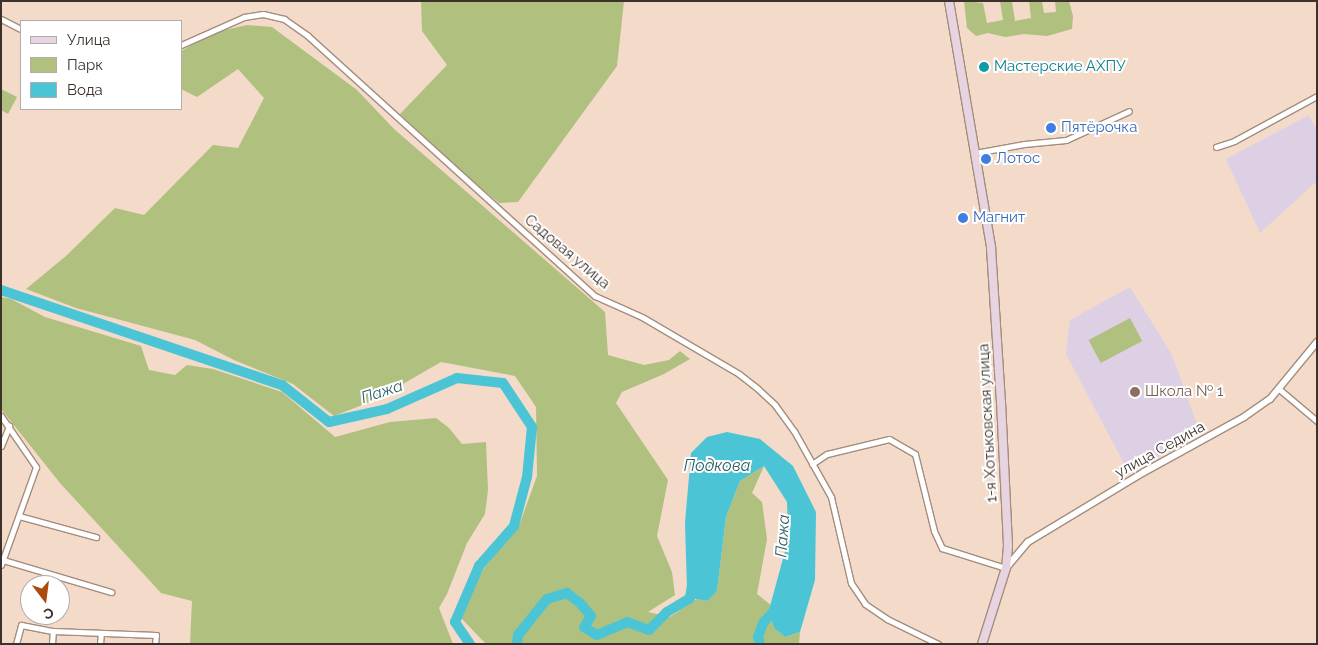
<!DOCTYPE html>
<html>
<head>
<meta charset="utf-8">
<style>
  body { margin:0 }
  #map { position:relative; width:1318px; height:645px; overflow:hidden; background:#f3dac9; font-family:Raleway,sans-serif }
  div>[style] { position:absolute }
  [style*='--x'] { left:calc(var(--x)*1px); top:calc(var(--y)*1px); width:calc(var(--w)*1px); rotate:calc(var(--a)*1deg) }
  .education>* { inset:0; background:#ded0e4 }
  .green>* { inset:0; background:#b0c07f; transform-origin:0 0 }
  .water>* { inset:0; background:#4bc5d6 }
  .river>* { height:10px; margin:-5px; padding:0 5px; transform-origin:5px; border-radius:5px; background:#4bc5d6 }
  .roads { filter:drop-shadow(1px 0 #a38d7d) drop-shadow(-1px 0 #a38d7d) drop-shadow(0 1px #a38d7d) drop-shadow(0 -1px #a38d7d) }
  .minor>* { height:5px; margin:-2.5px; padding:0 2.5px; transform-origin:2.5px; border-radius:2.5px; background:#fff }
  .tertiary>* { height:6px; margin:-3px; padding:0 3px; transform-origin:3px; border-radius:3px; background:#fff }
  .secondary>* { height:8px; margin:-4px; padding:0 4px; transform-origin:4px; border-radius:4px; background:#e7d4e0 }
  .dots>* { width:14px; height:14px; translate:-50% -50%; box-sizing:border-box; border:2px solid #fff; border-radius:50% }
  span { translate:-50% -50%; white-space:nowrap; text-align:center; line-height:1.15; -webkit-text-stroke:4px #fff; paint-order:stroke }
  .culture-label { font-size:15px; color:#0d838f }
  .left { translate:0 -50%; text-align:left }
  .shop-label { font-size:15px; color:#366cbe }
  .street-label { font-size:15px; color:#3c322b }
  .education-label { font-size:15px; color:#785e54 }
  .water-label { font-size:16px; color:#2b5e65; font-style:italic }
  .frame { position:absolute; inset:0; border:2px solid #3c322b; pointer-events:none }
  .legend { position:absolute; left:20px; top:20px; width:162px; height:90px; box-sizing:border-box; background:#fff; border:1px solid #b1adaa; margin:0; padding:6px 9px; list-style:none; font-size:15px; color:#3c322b }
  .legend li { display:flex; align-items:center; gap:10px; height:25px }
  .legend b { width:25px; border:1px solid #b1adaa }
  .north { position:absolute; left:20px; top:575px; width:50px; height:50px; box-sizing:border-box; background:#fff; border:1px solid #b1adaa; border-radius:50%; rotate:165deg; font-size:14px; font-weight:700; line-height:20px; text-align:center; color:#3c322b }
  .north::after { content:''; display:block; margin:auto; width:18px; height:22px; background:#ad4b0d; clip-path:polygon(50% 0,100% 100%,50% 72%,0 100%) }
</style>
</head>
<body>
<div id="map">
  <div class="education">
    <div style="clip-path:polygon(1309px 115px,1317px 130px,1317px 181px,1260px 233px,1226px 159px)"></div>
    <div style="clip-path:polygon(1130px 287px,1172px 355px,1200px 433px,1129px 473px,1066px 354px,1070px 320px)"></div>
  </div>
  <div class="green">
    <div style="clip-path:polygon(421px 1px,624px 1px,617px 66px,518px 202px,499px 203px,455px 166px,400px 114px,447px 65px,422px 31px)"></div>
    <div style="clip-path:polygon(964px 1px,983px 3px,987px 23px,1003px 20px,1000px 1px,1012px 1px,1015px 21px,1031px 18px,1029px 1px,1042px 1px,1044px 13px,1056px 12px,1055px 1px,1069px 1px,1073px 16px,1072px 29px,1047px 36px,1024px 34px,1005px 37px,988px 33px,976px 36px,967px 28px)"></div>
    <div style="clip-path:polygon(247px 25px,272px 27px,357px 90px,394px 129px,605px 312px,608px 355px,644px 365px,669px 360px,680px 351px,690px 359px,664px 374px,622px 392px,616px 403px,668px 480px,657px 536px,672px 572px,675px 595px,648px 612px,670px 617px,697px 599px,708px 601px,717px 591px,726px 517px,740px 481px,764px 466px,752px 493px,762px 502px,767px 539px,757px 594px,771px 605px,769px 610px,774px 628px,785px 637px,800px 632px,799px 644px,486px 644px,461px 618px,482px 571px,520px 523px,537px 476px,536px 407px,515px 376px,441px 362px,375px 400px,334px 416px,293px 384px,234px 360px,195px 340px,76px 308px,26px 289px,66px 256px,115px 208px,144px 215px,213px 145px,238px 148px,264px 98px,238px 69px,197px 97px,181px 89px,181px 51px,216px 32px)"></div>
    <div style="clip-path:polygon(1px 89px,17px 97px,8px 114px,1px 110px)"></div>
    <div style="clip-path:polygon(1px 297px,11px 299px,45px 317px,141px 346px,149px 370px,175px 375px,187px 365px,213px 369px,282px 392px,335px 437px,390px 422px,436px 418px,449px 428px,462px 444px,486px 442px,488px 490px,485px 514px,467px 543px,447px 594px,439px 608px,453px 644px,190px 644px,192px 601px,161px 593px,60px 483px,1px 409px)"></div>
    <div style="left:1130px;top:318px;width:26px;height:47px;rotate:62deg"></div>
  </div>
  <div class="water">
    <div style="clip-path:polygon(727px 432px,760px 439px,793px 466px,816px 512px,815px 580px,800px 632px,785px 637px,774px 628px,769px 610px,788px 540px,787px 502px,764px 466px,740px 481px,726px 517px,717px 591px,708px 601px,690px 598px,687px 589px,685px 523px,691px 453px,707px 437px)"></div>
  </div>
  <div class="river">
    <div style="--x:1;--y:290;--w:297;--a:18.7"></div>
    <div style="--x:282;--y:385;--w:60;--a:38.2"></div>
    <div style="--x:329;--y:422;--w:59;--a:-12.6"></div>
    <div style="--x:387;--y:409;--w:77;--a:-23.9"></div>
    <div style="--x:457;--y:378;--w:46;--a:6.2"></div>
    <div style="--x:503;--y:383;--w:53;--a:56.6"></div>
    <div style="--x:532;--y:427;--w:50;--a:95.7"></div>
    <div style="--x:527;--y:477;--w:51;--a:104.9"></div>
    <div style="--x:514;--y:526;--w:53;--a:131.2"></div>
    <div style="--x:479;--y:566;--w:61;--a:113.2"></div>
    <div style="--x:455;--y:622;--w:27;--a:56"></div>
    <div style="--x:517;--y:644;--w:9;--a:-84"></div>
    <div style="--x:518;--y:635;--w:46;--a:-51.1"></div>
    <div style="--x:547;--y:599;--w:21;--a:-17"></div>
    <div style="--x:567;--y:593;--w:16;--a:38"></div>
    <div style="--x:580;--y:603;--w:17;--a:50"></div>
    <div style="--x:591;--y:616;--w:13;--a:122"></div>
    <div style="--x:584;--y:627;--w:15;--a:32"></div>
    <div style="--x:597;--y:635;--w:33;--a:-23"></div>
    <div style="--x:627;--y:622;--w:23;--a:20"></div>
    <div style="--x:649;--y:630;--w:25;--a:-45"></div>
    <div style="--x:667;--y:612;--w:27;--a:-31"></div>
    <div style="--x:690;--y:598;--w:12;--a:-81"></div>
    <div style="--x:760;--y:644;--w:7;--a:-106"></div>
    <div style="--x:758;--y:637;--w:15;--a:-70"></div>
    <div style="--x:763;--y:623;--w:24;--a:-48"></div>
  </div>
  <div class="roads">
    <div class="minor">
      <div style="--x:1;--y:19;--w:22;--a:27"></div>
      <div style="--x:181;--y:45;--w:69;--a:-24"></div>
      <div style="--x:244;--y:17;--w:19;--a:-9"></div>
      <div style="--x:263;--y:14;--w:22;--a:13"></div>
      <div style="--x:284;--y:19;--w:29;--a:35"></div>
      <div style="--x:308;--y:36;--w:387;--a:42.2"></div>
      <div style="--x:595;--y:296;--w:51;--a:24.1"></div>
      <div style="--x:642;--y:317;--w:113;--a:30.4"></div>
      <div style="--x:739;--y:374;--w:24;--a:38"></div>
      <div style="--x:758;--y:389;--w:23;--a:43"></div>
      <div style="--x:775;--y:405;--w:32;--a:54"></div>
      <div style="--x:794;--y:431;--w:76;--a:60.7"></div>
      <div style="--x:831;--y:497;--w:88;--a:76.9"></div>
      <div style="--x:851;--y:583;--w:25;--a:56"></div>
      <div style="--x:865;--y:604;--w:27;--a:34"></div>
      <div style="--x:887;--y:619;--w:57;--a:26.1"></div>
      <div style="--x:1216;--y:147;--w:19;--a:-18"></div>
      <div style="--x:1234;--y:141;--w:94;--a:-28.5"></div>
      <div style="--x:975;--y:153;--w:50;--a:-10.4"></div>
      <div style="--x:1024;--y:144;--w:42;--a:-5.4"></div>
      <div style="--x:1066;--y:140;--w:69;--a:-24.7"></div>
      <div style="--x:1279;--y:389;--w:50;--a:40.1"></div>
      <div style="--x:1;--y:416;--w:62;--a:55.5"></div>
      <div style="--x:36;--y:467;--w:104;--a:109.7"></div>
      <div style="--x:1;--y:446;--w:22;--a:-68"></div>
      <div style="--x:812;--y:464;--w:18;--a:-34"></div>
      <div style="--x:827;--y:454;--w:64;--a:-13.6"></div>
      <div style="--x:889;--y:439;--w:30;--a:30"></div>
      <div style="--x:915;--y:454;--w:79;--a:76.1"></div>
      <div style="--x:934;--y:531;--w:19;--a:65"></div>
      <div style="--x:942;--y:548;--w:67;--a:17.4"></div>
      <div style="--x:19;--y:516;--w:80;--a:15.3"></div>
      <div style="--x:3;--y:560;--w:113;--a:16.5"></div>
      <div style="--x:16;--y:644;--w:20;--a:-75"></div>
      <div style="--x:21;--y:625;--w:33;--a:11"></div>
      <div style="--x:52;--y:644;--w:13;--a:-86"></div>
      <div style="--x:53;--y:631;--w:103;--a:2.2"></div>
      <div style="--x:156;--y:635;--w:9;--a:96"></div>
      <div style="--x:100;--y:644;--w:11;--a:-85"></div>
    </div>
    <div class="tertiary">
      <div style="--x:1006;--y:568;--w:34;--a:-50"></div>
      <div style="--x:1028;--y:542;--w:135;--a:-31.1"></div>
      <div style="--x:1144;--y:472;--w:114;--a:-28.8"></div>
      <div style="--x:1244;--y:417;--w:32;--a:-35"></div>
      <div style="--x:1270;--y:399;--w:74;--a:-50.5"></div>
    </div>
    <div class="secondary">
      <div style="--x:949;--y:1;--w:251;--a:80.3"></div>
      <div style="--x:991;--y:248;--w:154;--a:86.3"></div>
      <div style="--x:1001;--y:402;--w:144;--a:87.2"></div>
      <div style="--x:1008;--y:546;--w:22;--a:95"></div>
      <div style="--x:1006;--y:568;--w:80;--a:107.5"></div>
    </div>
  </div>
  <div class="dots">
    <div style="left:984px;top:67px;background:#0f9aa8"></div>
    <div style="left:1051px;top:128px;background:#3f7fe0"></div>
    <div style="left:986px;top:159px;background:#3f7fe0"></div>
    <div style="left:963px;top:218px;background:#3f7fe0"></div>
    <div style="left:1135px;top:392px;background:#8d6e63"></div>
  </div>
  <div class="culture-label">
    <span class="left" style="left:994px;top:67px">Мастерские АХПУ</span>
  </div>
  <div class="shop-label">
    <span class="left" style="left:1061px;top:128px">Пятёрочка</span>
    <span class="left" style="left:996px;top:159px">Лотос</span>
    <span class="left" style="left:973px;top:218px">Магнит</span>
  </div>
  <div class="street-label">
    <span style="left:567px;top:252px;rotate:40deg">Садовая улица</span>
    <span style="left:988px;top:423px;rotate:-93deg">1-я Хотьковская улица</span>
    <span style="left:1160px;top:450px;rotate:-29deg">улица Седина</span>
  </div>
  <div class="education-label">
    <span class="left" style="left:1145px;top:392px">Школа № 1</span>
  </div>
  <div class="water-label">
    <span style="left:382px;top:392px;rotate:-18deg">Пажа</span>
    <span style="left:717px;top:466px">Подкова</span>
    <span style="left:783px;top:536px;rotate:-86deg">Пажа</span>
  </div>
  <div class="frame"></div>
  <ul class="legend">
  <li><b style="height:6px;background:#e7d4e0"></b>Улица</li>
  <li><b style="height:14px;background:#b0c07f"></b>Парк</li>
  <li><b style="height:14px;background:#4bc5d6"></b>Вода</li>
  </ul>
  <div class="north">С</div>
</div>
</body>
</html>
